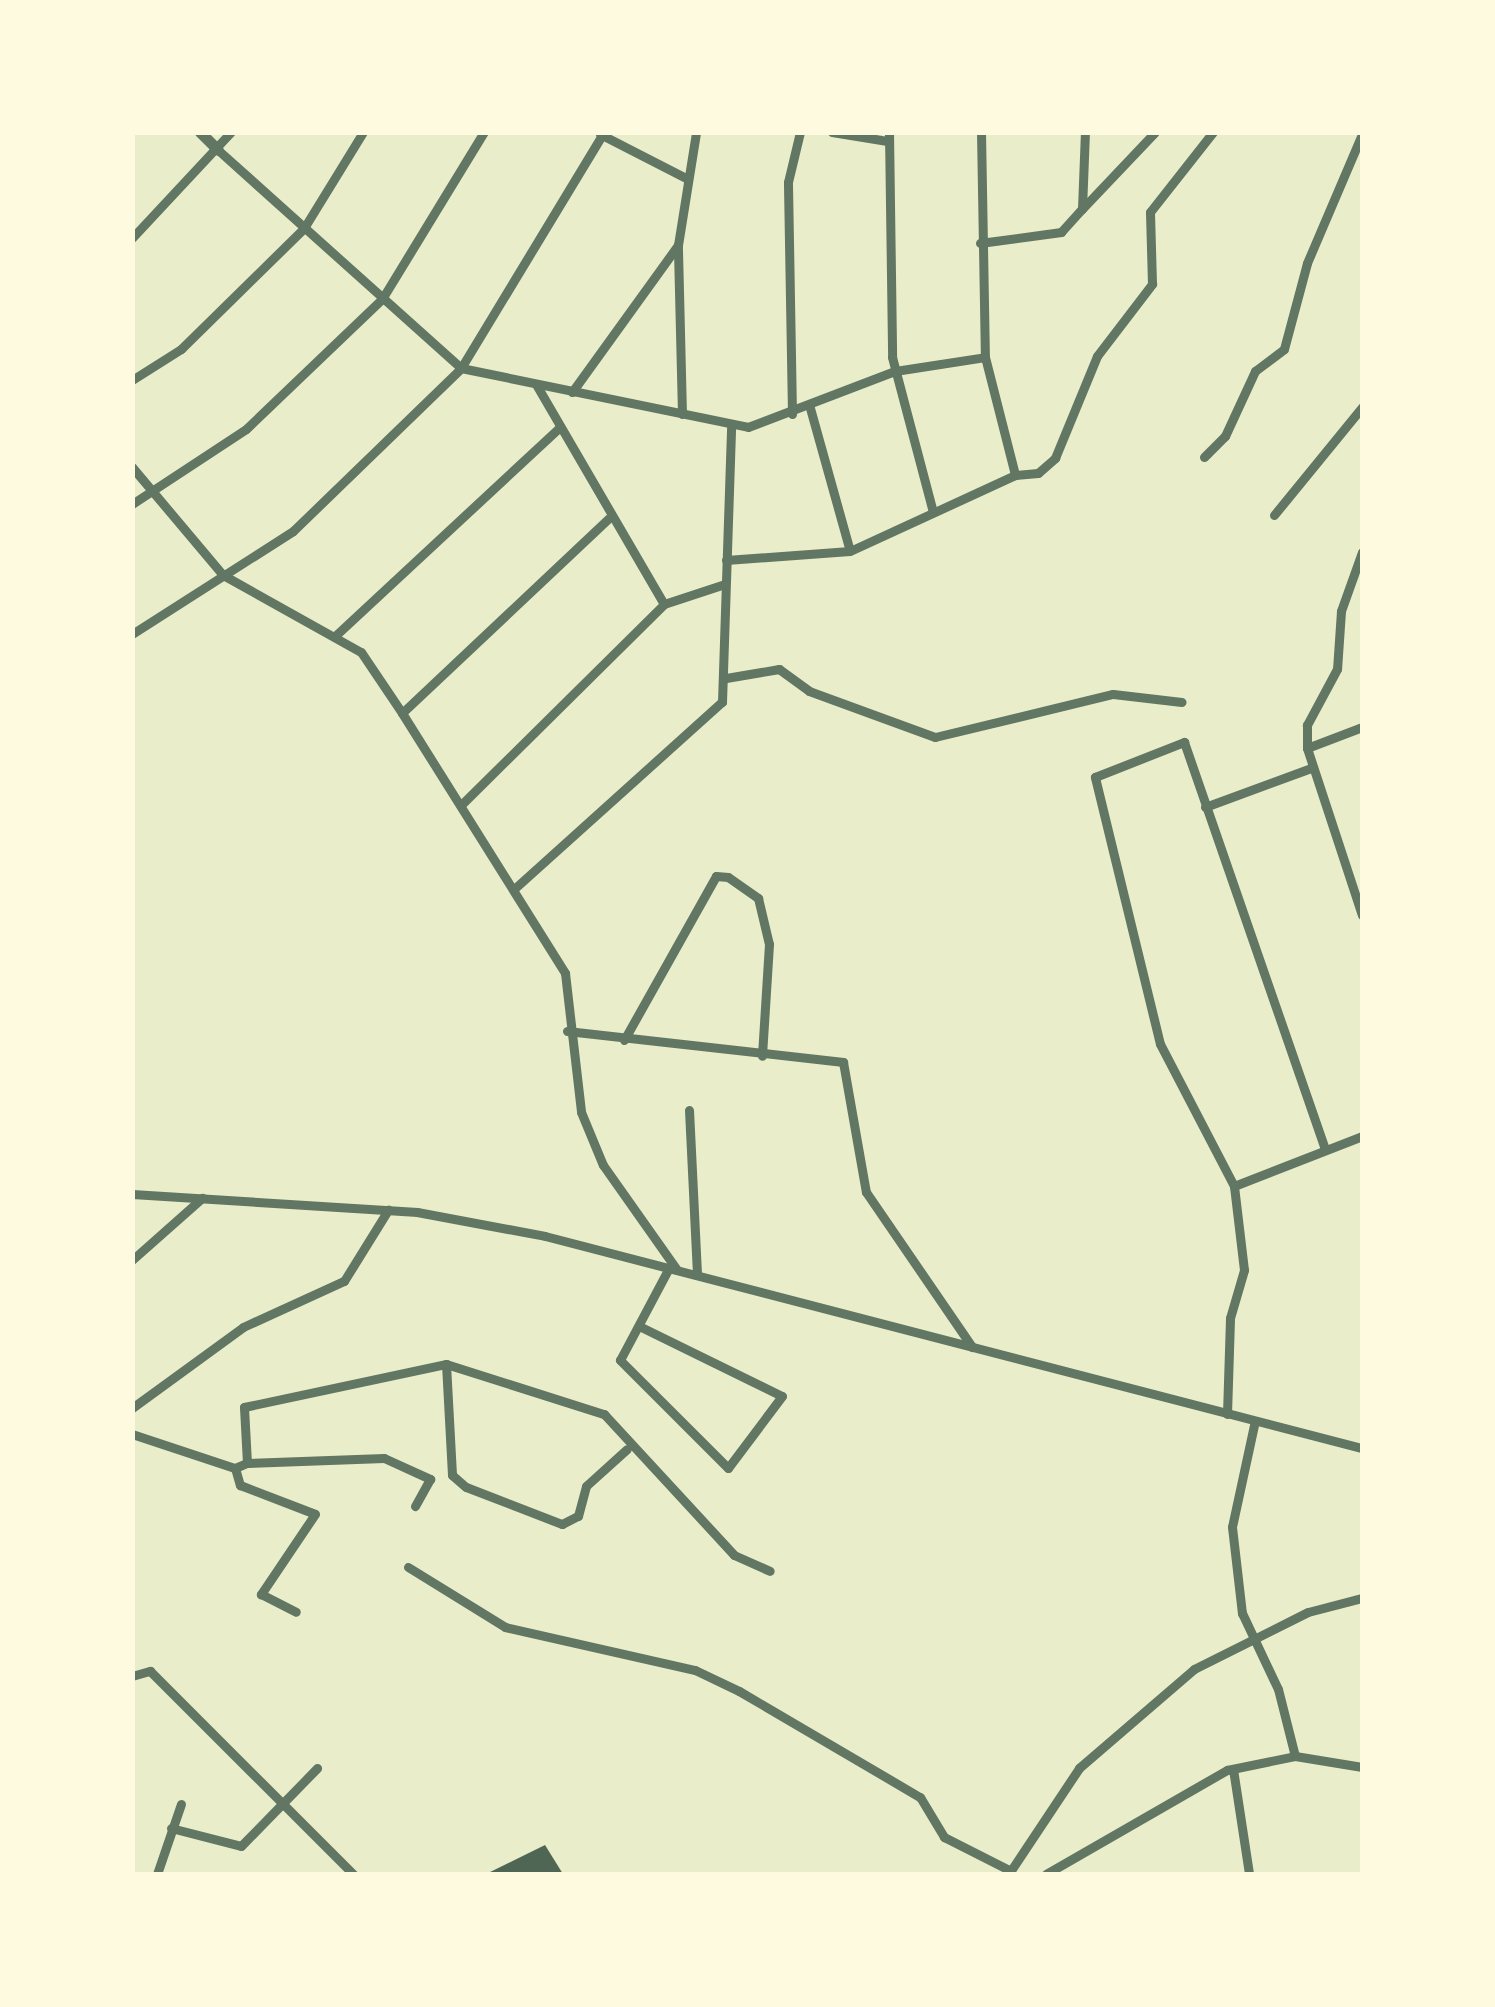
<!DOCTYPE html>
<html>
<head>
<meta charset="utf-8">
<style>
  body { margin:0 }
  #map { position:relative; width:1495px; height:2007px; overflow:hidden; background:#e9edc9; font-family:"Titillium Web",sans-serif }
  div>[style] { position:absolute }
  [style*='--x'] { left:calc(var(--x)*1px); top:calc(var(--y)*1px); width:calc(var(--w)*1px); rotate:calc(var(--a)*1deg) }
  .building>* { inset:0; background:#4f6655 }
  .minor>* { height:9px; margin:-4.5px; padding:0 4.5px; transform-origin:4.5px; border-radius:4.5px; background:#617663 }
  .tertiary>* { height:11px; margin:-5.5px; padding:0 5.5px; transform-origin:5.5px; border-radius:5.5px; background:#617663 }
  span { translate:-50% -50%; white-space:nowrap; text-align:center; line-height:1.15; -webkit-text-stroke:8px #fefae0; paint-order:stroke }
  .frame { position:absolute; inset:0; border:135px solid #fefae0; pointer-events:none }
</style>
</head>
<body>
<div id="map">
  <div class="building">
    <div style="clip-path:polygon(545px 1845px,563px 1874px,486px 1874px)"></div>
  </div>
  <div class="minor">
    <div style="--x:832;--y:132;--w:56;--a:9.3"></div>
    <div style="--x:889;--y:132;--w:225;--a:89.2"></div>
    <div style="--x:892;--y:357;--w:160;--a:75.2"></div>
    <div style="--x:981;--y:132;--w:225;--a:89"></div>
    <div style="--x:985;--y:357;--w:122;--a:75.7"></div>
    <div style="--x:600;--y:134;--w:97;--a:27.1"></div>
    <div style="--x:218;--y:150;--w:326;--a:41.9"></div>
    <div style="--x:461;--y:368;--w:293;--a:11.6"></div>
    <div style="--x:748;--y:427;--w:157;--a:-20.9"></div>
    <div style="--x:895;--y:371;--w:91;--a:-8.8"></div>
    <div style="--x:1082;--y:209;--w:106;--a:-46.5"></div>
    <div style="--x:132;--y:238;--w:145;--a:-47"></div>
    <div style="--x:980;--y:243;--w:82;--a:-7.7"></div>
    <div style="--x:1061;--y:232;--w:31;--a:-48"></div>
    <div style="--x:1082;--y:209;--w:77;--a:-87.8"></div>
    <div style="--x:132;--y:380;--w:58;--a:-32.3"></div>
    <div style="--x:181;--y:349;--w:173;--a:-44.5"></div>
    <div style="--x:304;--y:228;--w:113;--a:-58.4"></div>
    <div style="--x:537;--y:386;--w:252;--a:59.8"></div>
    <div style="--x:664;--y:604;--w:64;--a:-18.2"></div>
    <div style="--x:572;--y:392;--w:181;--a:-54.2"></div>
    <div style="--x:810;--y:408;--w:148;--a:74.4"></div>
    <div style="--x:682;--y:414;--w:169;--a:-91.4"></div>
    <div style="--x:678;--y:245;--w:114;--a:-80.9"></div>
    <div style="--x:792;--y:414;--w:232;--a:-91"></div>
    <div style="--x:788;--y:182;--w:51;--a:-76.5"></div>
    <div style="--x:1204;--y:457;--w:30;--a:-45"></div>
    <div style="--x:1225;--y:436;--w:72;--a:-65.2"></div>
    <div style="--x:1255;--y:371;--w:36;--a:-37"></div>
    <div style="--x:1284;--y:349;--w:89;--a:-75"></div>
    <div style="--x:1307;--y:263;--w:140;--a:-66.9"></div>
    <div style="--x:132;--y:467;--w:141;--a:49.9"></div>
    <div style="--x:223;--y:575;--w:158;--a:29.2"></div>
    <div style="--x:361;--y:652;--w:73;--a:56.1"></div>
    <div style="--x:402;--y:713;--w:307;--a:57.9"></div>
    <div style="--x:565;--y:973;--w:140;--a:83.4"></div>
    <div style="--x:581;--y:1112;--w:57;--a:67.5"></div>
    <div style="--x:603;--y:1165;--w:128;--a:54.8"></div>
    <div style="--x:132;--y:504;--w:136;--a:-33.3"></div>
    <div style="--x:246;--y:429;--w:188;--a:-43.7"></div>
    <div style="--x:382;--y:299;--w:196;--a:-58.6"></div>
    <div style="--x:1274;--y:515;--w:139;--a:-50.8"></div>
    <div style="--x:1362;--y:552;--w:63;--a:109.6"></div>
    <div style="--x:1341;--y:611;--w:58;--a:93.9"></div>
    <div style="--x:1337;--y:669;--w:64;--a:118.2"></div>
    <div style="--x:1307;--y:725;--w:23;--a:90"></div>
    <div style="--x:1307;--y:748;--w:176;--a:71.8"></div>
    <div style="--x:726;--y:560;--w:124;--a:-4.2"></div>
    <div style="--x:850;--y:551;--w:182;--a:-24.7"></div>
    <div style="--x:1015;--y:475;--w:23;--a:-5"></div>
    <div style="--x:1038;--y:473;--w:23;--a:-41"></div>
    <div style="--x:1055;--y:458;--w:110;--a:-67.6"></div>
    <div style="--x:1097;--y:356;--w:91;--a:-52.6"></div>
    <div style="--x:1152;--y:284;--w:72;--a:-91.6"></div>
    <div style="--x:1150;--y:212;--w:102;--a:-51.8"></div>
    <div style="--x:132;--y:634;--w:191;--a:-32.6"></div>
    <div style="--x:293;--y:531;--w:234;--a:-44.1"></div>
    <div style="--x:461;--y:368;--w:276;--a:-58.8"></div>
    <div style="--x:335;--y:636;--w:306;--a:-42.9"></div>
    <div style="--x:726;--y:678;--w:54;--a:-9.6"></div>
    <div style="--x:779;--y:669;--w:37;--a:36"></div>
    <div style="--x:809;--y:691;--w:134;--a:20.1"></div>
    <div style="--x:935;--y:737;--w:183;--a:-13.6"></div>
    <div style="--x:1113;--y:694;--w:69;--a:6.6"></div>
    <div style="--x:402;--y:713;--w:284;--a:-43.3"></div>
    <div style="--x:1307;--y:748;--w:59;--a:-20.9"></div>
    <div style="--x:461;--y:805;--w:286;--a:-44.7"></div>
    <div style="--x:1205;--y:807;--w:113;--a:-20.2"></div>
    <div style="--x:514;--y:889;--w:280;--a:-42"></div>
    <div style="--x:722;--y:702;--w:275;--a:-88.1"></div>
    <div style="--x:567;--y:1031;--w:278;--a:6.4"></div>
    <div style="--x:843;--y:1062;--w:132;--a:80"></div>
    <div style="--x:866;--y:1192;--w:188;--a:55.6"></div>
    <div style="--x:624;--y:1040;--w:188;--a:-60.7"></div>
    <div style="--x:716;--y:876;--w:12;--a:5"></div>
    <div style="--x:728;--y:877;--w:37;--a:35"></div>
    <div style="--x:758;--y:898;--w:47;--a:76.6"></div>
    <div style="--x:769;--y:944;--w:112;--a:93.6"></div>
    <div style="--x:689;--y:1110;--w:165;--a:87.2"></div>
    <div style="--x:1234;--y:1186;--w:137;--a:-21.3"></div>
    <div style="--x:132;--y:1194;--w:286;--a:3.6"></div>
    <div style="--x:417;--y:1212;--w:130;--a:10.6"></div>
    <div style="--x:545;--y:1236;--w:844;--a:14.55"></div>
    <div style="--x:132;--y:1260;--w:94;--a:-41.5"></div>
    <div style="--x:639;--y:1326;--w:159;--a:26.1"></div>
    <div style="--x:782;--y:1396;--w:90;--a:126.9"></div>
    <div style="--x:728;--y:1468;--w:153;--a:-135"></div>
    <div style="--x:620;--y:1360;--w:104;--a:-62"></div>
    <div style="--x:446;--y:1364;--w:111;--a:86.9"></div>
    <div style="--x:452;--y:1475;--w:18;--a:41"></div>
    <div style="--x:466;--y:1487;--w:103;--a:21.1"></div>
    <div style="--x:562;--y:1524;--w:18;--a:-27"></div>
    <div style="--x:578;--y:1516;--w:31;--a:-75"></div>
    <div style="--x:586;--y:1486;--w:55;--a:-42.1"></div>
    <div style="--x:132;--y:1408;--w:137;--a:-36.1"></div>
    <div style="--x:243;--y:1327;--w:111;--a:-24.5"></div>
    <div style="--x:344;--y:1281;--w:84;--a:-58.2"></div>
    <div style="--x:1227;--y:1414;--w:96;--a:-88.2"></div>
    <div style="--x:1230;--y:1318;--w:50;--a:-73.7"></div>
    <div style="--x:1244;--y:1270;--w:85;--a:-96.8"></div>
    <div style="--x:1234;--y:1186;--w:160;--a:-117.5"></div>
    <div style="--x:1160;--y:1044;--w:275;--a:-103.7"></div>
    <div style="--x:1095;--y:777;--w:96;--a:-21.5"></div>
    <div style="--x:1184;--y:742;--w:431;--a:70.9"></div>
    <div style="--x:1254;--y:1425;--w:104;--a:102.2"></div>
    <div style="--x:1232;--y:1527;--w:87;--a:83.4"></div>
    <div style="--x:1242;--y:1613;--w:84;--a:64.7"></div>
    <div style="--x:1278;--y:1689;--w:69;--a:75.8"></div>
    <div style="--x:132;--y:1434;--w:108;--a:18.3"></div>
    <div style="--x:235;--y:1468;--w:13;--a:-23"></div>
    <div style="--x:247;--y:1463;--w:56;--a:-93.1"></div>
    <div style="--x:244;--y:1407;--w:207;--a:-12"></div>
    <div style="--x:446;--y:1364;--w:166;--a:17.6"></div>
    <div style="--x:604;--y:1414;--w:192;--a:47.3"></div>
    <div style="--x:734;--y:1555;--w:39;--a:24"></div>
    <div style="--x:247;--y:1463;--w:137;--a:-2.1"></div>
    <div style="--x:384;--y:1458;--w:51;--a:24.5"></div>
    <div style="--x:430;--y:1479;--w:31;--a:119"></div>
    <div style="--x:235;--y:1468;--w:18;--a:74"></div>
    <div style="--x:240;--y:1485;--w:80;--a:21.1"></div>
    <div style="--x:315;--y:1514;--w:97;--a:124"></div>
    <div style="--x:261;--y:1594;--w:39;--a:27"></div>
    <div style="--x:408;--y:1567;--w:114;--a:31.7"></div>
    <div style="--x:505;--y:1627;--w:195;--a:12.8"></div>
    <div style="--x:695;--y:1670;--w:49;--a:25.5"></div>
    <div style="--x:739;--y:1691;--w:210;--a:30.4"></div>
    <div style="--x:920;--y:1797;--w:47;--a:59"></div>
    <div style="--x:944;--y:1837;--w:73;--a:26.9"></div>
    <div style="--x:132;--y:1676;--w:19;--a:-16"></div>
    <div style="--x:150;--y:1671;--w:287;--a:45"></div>
    <div style="--x:1233;--y:1769;--w:106;--a:81.3"></div>
    <div style="--x:171;--y:1828;--w:72;--a:14.4"></div>
    <div style="--x:241;--y:1846;--w:109;--a:-45.7"></div>
    <div style="--x:1010;--y:1872;--w:125;--a:-56.4"></div>
    <div style="--x:1079;--y:1768;--w:152;--a:-40.7"></div>
    <div style="--x:1194;--y:1669;--w:127;--a:-26.6"></div>
    <div style="--x:1308;--y:1612;--w:56;--a:-14.5"></div>
    <div style="--x:157;--y:1874;--w:74;--a:-71.1"></div>
    <div style="--x:1046;--y:1874;--w:209;--a:-29.9"></div>
    <div style="--x:1227;--y:1770;--w:69;--a:-11.6"></div>
    <div style="--x:1295;--y:1756;--w:68;--a:9.3"></div>
  </div>
  <div class="tertiary">
    <div style="--x:200;--y:132;--w:25;--a:45"></div>
  </div>
  <div class="frame"></div>
</div>
</body>
</html>
